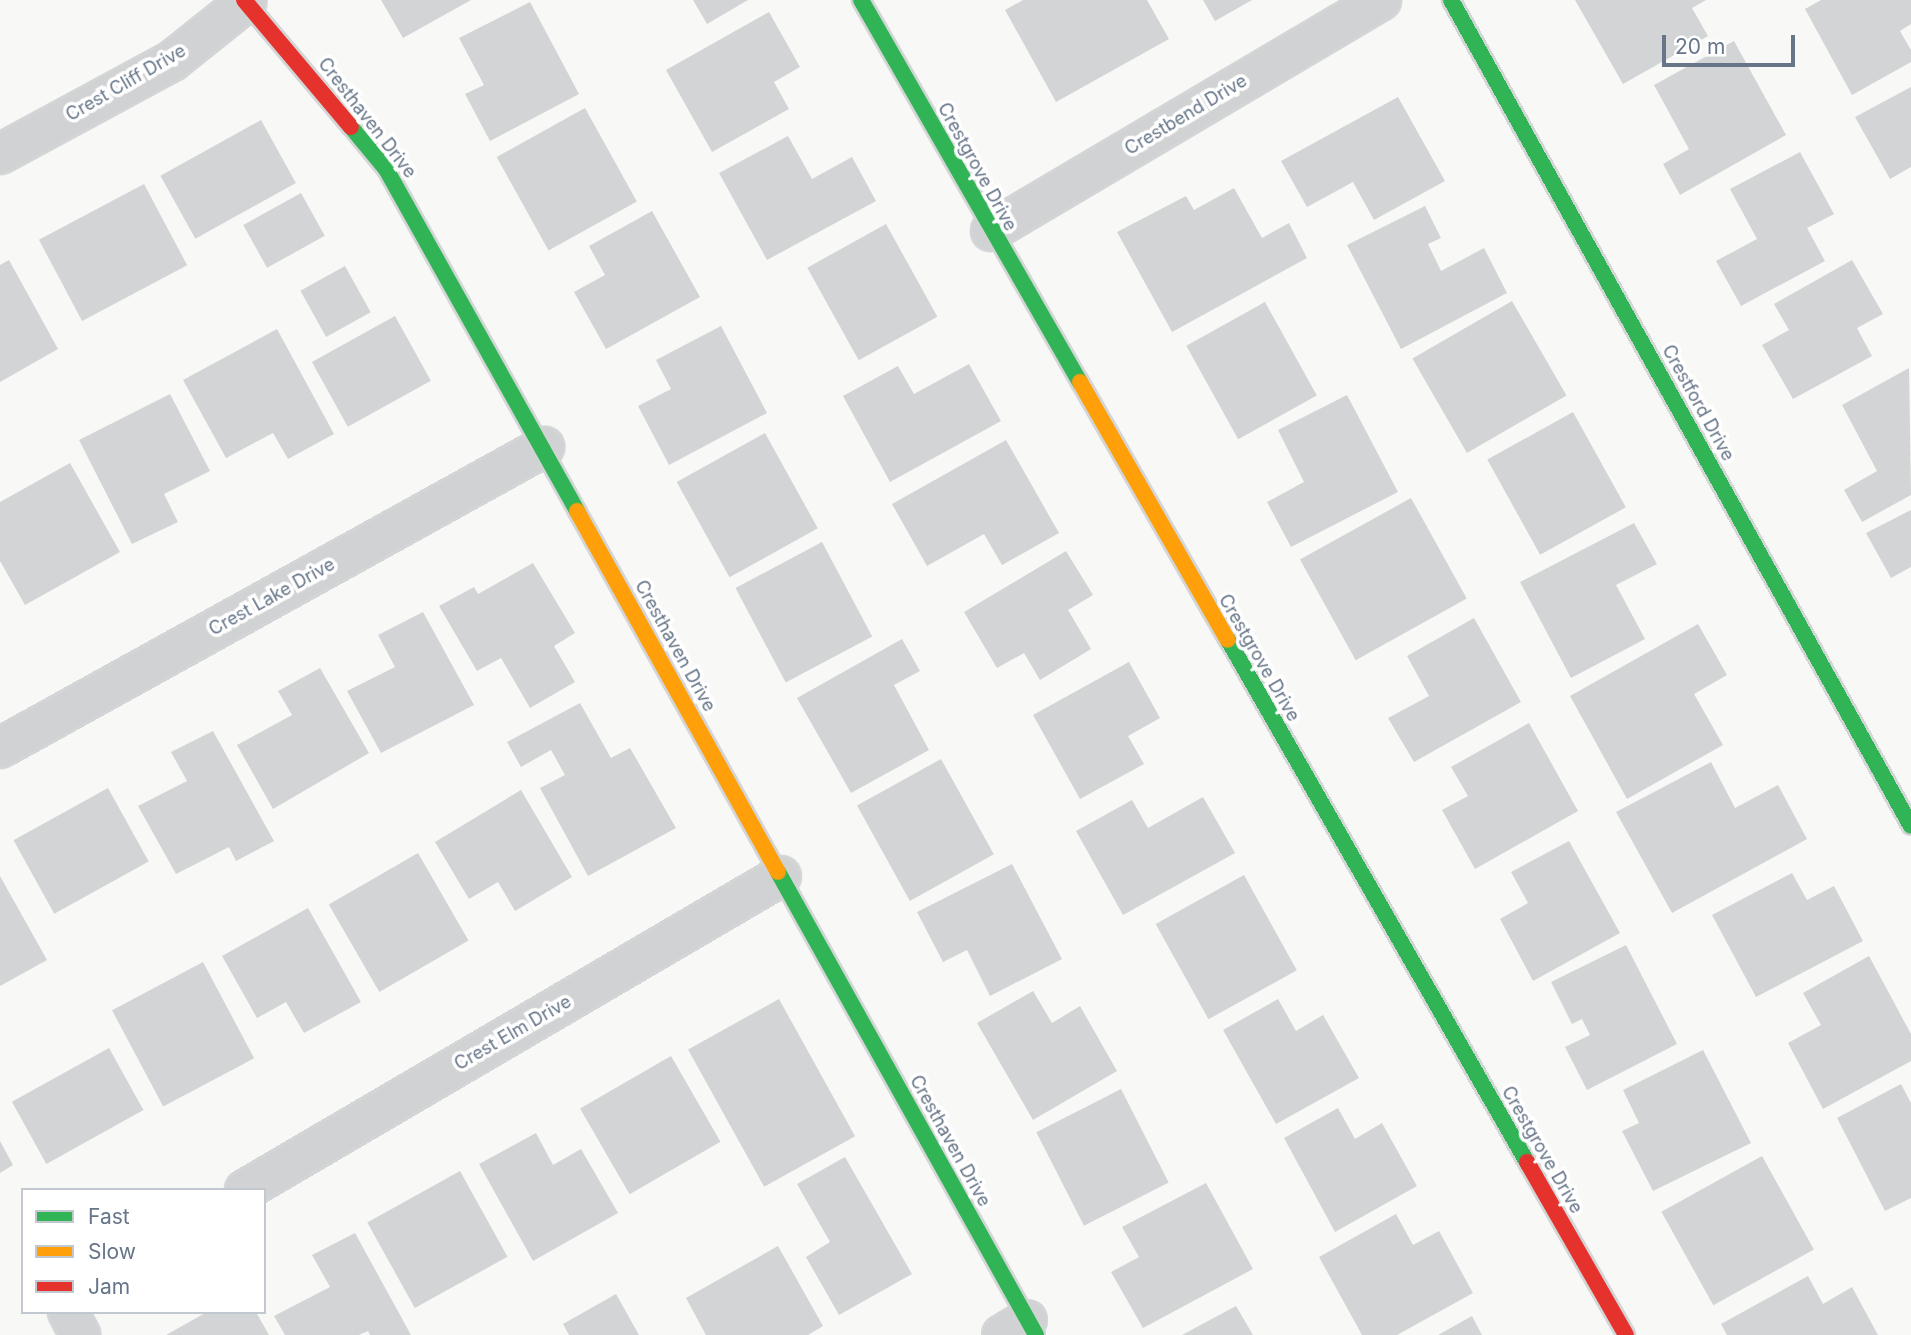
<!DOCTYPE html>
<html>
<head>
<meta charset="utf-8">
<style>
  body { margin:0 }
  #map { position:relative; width:1911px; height:1335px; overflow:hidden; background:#f8f8f7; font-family:Inter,sans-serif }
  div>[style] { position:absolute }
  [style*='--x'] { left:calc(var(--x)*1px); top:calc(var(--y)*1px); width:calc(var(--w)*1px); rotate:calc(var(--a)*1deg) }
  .building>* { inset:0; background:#d3d4d5; transform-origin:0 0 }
  .roads { filter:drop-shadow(2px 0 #d3d5d6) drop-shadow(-2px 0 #d3d5d6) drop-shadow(0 2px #d3d5d6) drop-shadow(0 -2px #d3d5d6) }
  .street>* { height:38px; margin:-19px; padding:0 19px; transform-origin:19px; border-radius:19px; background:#d1d2d3 }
  .fast>* { height:16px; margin:-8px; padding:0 8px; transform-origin:8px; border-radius:8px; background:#30b455 }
  .slow>* { height:16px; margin:-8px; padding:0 8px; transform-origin:8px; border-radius:8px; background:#ff9f0a }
  .jam>* { height:16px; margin:-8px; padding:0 8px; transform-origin:8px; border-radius:8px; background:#e5322d }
  span { translate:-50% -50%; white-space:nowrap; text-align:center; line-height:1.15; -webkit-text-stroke:7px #fff; paint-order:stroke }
  .street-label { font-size:18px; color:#667588 }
  .legend { position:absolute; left:21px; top:1188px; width:245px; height:126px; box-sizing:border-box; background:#fff; border:2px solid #c2c8cf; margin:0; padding:9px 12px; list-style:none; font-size:21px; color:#667588 }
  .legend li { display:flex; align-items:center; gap:14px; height:35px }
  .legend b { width:35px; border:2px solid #c2c8cf }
  .scale { position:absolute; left:1662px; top:35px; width:133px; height:32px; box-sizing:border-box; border:4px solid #667588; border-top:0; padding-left:9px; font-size:21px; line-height:24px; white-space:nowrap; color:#667588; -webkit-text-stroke:5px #fff; paint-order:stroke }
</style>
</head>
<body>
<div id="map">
  <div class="building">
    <div style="clip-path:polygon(381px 0,471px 0,403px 38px)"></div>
    <div style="clip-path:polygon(693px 0,748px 0,707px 24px)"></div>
    <div style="clip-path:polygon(1023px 0,1147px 0,1169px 39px,1056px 102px,1005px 10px)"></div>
    <div style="clip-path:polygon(1203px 0,1252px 0,1215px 21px)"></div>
    <div style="clip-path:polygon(1575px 0,1706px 0,1692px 8px,1708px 36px,1623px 84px)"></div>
    <div style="clip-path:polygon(1821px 0,1911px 0,1911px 24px,1900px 31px,1911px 50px,1911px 62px,1852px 95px,1805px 9px)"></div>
    <div style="clip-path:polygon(530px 2px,579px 94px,490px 141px,465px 94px,484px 85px,459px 38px)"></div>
    <div style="clip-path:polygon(769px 12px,800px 67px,774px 82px,789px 109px,712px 152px,666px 70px)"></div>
    <div style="clip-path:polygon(1734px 41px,1786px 135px,1680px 195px,1663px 164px,1689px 149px,1654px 85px)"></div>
    <div style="clip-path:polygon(1911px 87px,1911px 167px,1890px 179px,1855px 117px)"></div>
    <div style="clip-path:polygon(1398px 97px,1445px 181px,1374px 220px,1353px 182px,1307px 207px,1281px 161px)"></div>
    <div style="left:585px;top:108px;width:107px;height:101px;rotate:61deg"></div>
    <div style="left:261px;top:120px;width:72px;height:115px;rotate:61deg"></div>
    <div style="clip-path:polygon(788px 136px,812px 179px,852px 157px,876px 201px,767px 260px,719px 173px)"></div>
    <div style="clip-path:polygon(1800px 152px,1834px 214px,1807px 228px,1825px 261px,1741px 306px,1716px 261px,1757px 239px,1730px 189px)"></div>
    <div style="left:144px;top:184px;width:92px;height:119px;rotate:62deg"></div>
    <div style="clip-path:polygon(1234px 188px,1262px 238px,1289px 223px,1307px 258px,1172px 332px,1117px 232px,1186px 196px,1194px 210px)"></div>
    <div style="left:301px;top:193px;width:49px;height:66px;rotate:61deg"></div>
    <div style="clip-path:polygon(1425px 206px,1441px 238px,1428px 244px,1441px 271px,1484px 248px,1507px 293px,1401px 349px,1347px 245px)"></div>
    <div style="clip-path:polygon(652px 211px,700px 297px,606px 349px,574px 292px,605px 275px,589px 246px)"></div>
    <div style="left:886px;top:224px;width:106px;height:90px;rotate:61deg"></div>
    <div style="clip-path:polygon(9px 260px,58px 349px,0 382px,0 265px)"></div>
    <div style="clip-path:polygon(1852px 260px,1883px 314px,1857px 328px,1872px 356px,1793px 399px,1762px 345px,1789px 330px,1774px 304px)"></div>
    <div style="left:345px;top:266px;width:53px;height:51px;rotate:61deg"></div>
    <div style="left:1512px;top:301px;width:109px;height:115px;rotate:60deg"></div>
    <div style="left:1265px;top:302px;width:107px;height:90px;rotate:61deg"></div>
    <div style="left:395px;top:316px;width:74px;height:95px;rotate:61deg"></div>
    <div style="clip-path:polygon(721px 326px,767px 413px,669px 465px,638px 406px,671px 389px,656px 360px)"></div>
    <div style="clip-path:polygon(277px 329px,334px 434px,288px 459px,273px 433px,226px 458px,183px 380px)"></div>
    <div style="clip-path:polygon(969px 364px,1001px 421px,890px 482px,843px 396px,898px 366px,914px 394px)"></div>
    <div style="clip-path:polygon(1909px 368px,1911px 495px,1862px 522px,1844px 490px,1877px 471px,1842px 405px)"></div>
    <div style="clip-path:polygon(170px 394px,210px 471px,164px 494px,178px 522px,132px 544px,79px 440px)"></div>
    <div style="clip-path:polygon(1347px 395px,1398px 492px,1291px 547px,1267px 502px,1304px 482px,1278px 430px)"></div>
    <div style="left:1573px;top:412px;width:109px;height:98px;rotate:61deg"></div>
    <div style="left:765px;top:433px;width:109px;height:101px;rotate:61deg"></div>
    <div style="clip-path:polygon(1006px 440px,1059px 533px,1002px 565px,984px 534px,927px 566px,892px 504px)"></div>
    <div style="clip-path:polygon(70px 463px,120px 552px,25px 605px,0 561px,0 502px)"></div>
    <div style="left:1411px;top:498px;width:115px;height:127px;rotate:61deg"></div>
    <div style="clip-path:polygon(1911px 510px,1911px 567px,1891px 578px,1866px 533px)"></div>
    <div style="clip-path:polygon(1634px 523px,1657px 564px,1616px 585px,1645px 639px,1571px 678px,1520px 582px)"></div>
    <div style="left:822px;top:542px;width:107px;height:98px;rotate:62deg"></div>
    <div style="clip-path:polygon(1066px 551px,1093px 595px,1068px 610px,1091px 649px,1040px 680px,1024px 653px,997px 668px,964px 612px)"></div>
    <div style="clip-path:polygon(533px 563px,575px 633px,554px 646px,575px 682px,530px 708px,501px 658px,477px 671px,439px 606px,474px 587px,478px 594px)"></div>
    <div style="clip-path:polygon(423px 612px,474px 705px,381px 753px,347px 691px,395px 667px,378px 635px)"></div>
    <div style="clip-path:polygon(1474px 618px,1521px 702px,1414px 762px,1388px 718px,1429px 696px,1407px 656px)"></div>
    <div style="clip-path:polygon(1698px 624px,1727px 675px,1694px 694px,1723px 745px,1627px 799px,1570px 696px)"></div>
    <div style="clip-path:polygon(902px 639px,920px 671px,894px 685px,929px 750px,851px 793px,797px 698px)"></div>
    <div style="clip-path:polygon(1129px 662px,1160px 718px,1128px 736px,1144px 764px,1080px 799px,1033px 715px)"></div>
    <div style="clip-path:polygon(320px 668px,369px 753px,273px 809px,237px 745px,292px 715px,278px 691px)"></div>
    <div style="clip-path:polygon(580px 703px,611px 758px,630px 748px,676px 828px,588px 876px,540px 788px,565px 775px,551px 750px,521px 767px,507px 742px)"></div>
    <div style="clip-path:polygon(1529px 723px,1578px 811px,1475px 869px,1442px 810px,1468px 796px,1451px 767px)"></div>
    <div style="clip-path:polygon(213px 731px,274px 841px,236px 861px,229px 847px,176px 874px,138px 806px,187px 781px,171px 752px)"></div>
    <div style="left:941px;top:759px;width:109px;height:96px;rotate:61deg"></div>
    <div style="clip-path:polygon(1711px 762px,1735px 808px,1778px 785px,1807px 839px,1672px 913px,1616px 812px)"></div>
    <div style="left:108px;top:788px;width:84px;height:108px;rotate:61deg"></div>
    <div style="clip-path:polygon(521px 790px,572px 877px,515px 911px,498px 882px,469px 899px,435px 842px)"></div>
    <div style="clip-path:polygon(1203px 797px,1235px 853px,1123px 915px,1076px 831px,1132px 800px,1148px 828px)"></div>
    <div style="clip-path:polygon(1569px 841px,1620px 933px,1533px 981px,1500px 919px,1528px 903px,1511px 872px)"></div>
    <div style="left:418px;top:853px;width:101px;height:103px;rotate:60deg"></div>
    <div style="clip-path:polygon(1012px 864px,1062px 959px,990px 996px,967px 950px,943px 962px,917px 912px)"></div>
    <div style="clip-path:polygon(1792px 873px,1807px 900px,1834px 886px,1863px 941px,1756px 997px,1712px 915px)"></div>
    <div style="left:1244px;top:875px;width:109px;height:101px;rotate:61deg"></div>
    <div style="clip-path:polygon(0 876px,47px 960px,0 986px)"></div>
    <div style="clip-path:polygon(308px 908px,361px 1002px,304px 1033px,286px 1002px,257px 1018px,222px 956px)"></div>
    <div style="clip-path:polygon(1626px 945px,1677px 1044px,1587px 1090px,1565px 1047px,1590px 1035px,1582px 1019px,1572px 1024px,1551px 982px)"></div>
    <div style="clip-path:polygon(1869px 956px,1911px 1034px,1911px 1061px,1823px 1109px,1788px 1043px,1821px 1025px,1803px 993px)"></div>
    <div style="left:203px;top:962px;width:109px;height:103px;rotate:62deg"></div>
    <div style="clip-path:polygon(1033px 991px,1052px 1023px,1080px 1006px,1117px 1071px,1033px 1120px,977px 1023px)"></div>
    <div style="left:779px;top:999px;width:157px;height:104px;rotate:61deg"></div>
    <div style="clip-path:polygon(1278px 999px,1296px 1031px,1323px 1015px,1359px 1078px,1276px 1124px,1223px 1030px)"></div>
    <div style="left:109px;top:1048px;width:71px;height:111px;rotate:61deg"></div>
    <div style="clip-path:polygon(1703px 1050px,1751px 1143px,1653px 1191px,1622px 1131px,1639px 1123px,1623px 1090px)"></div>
    <div style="left:671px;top:1056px;width:99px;height:105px;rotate:60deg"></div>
    <div style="clip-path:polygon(1901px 1084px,1911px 1103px,1911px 1198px,1885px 1211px,1837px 1118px)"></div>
    <div style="left:1121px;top:1089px;width:105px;height:95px;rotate:63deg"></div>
    <div style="clip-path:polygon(1338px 1108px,1355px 1139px,1382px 1123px,1417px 1186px,1335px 1232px,1284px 1138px)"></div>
    <div style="clip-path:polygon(536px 1133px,553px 1165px,581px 1149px,618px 1213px,533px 1261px,479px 1164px)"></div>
    <div style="clip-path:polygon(0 1141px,13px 1165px,0 1173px)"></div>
    <div style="left:1762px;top:1156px;width:107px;height:115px;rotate:61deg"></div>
    <div style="clip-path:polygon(845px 1157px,912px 1274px,839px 1315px,806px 1257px,830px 1242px,797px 1184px)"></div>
    <div style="left:460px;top:1171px;width:98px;height:106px;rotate:61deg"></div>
    <div style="clip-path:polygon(1206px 1183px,1253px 1269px,1143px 1328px,1111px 1272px,1139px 1257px,1122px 1227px)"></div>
    <div style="clip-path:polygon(1396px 1214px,1413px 1245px,1439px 1231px,1473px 1293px,1397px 1335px,1362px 1335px,1319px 1257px)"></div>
    <div style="clip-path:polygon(355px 1233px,411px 1335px,370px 1335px,368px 1331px,359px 1335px,285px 1335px,274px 1316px,330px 1287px,312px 1255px)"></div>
    <div style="clip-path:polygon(778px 1246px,823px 1326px,808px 1335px,706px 1335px,686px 1298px)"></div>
    <div style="clip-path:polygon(1808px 1276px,1823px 1304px,1852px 1287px,1878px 1335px,1727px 1335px,1721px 1324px)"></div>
    <div style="clip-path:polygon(616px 1294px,639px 1335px,569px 1335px,563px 1324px)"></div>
    <div style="clip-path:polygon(1236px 1306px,1253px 1335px,1182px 1335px)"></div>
    <div style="clip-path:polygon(207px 1312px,256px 1312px,269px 1335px,166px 1335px)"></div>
    <div style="clip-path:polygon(1472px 1316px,1482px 1335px,1438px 1335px)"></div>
  </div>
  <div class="roads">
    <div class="street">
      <div style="--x:0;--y:154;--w:196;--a:-28.4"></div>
      <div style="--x:172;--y:61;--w:95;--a:-38.6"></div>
      <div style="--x:991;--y:231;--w:453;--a:-30.6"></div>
      <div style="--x:0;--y:748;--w:622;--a:-28.96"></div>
      <div style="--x:245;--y:1190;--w:621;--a:-30.36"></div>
      <div style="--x:68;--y:1312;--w:26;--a:62"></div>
      <div style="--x:1002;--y:1335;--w:29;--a:-31"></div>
    </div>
    <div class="fast">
      <div style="--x:861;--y:0;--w:440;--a:60.2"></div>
      <div style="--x:1451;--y:0;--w:945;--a:60.89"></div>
      <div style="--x:351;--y:127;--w:55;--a:50.2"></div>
      <div style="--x:386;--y:169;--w:392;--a:60.8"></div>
      <div style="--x:1228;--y:640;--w:602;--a:60.2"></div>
      <div style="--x:778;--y:872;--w:530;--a:60.87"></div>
    </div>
    <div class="slow">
      <div style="--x:1080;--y:382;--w:297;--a:60.2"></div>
      <div style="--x:577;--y:511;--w:413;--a:60.9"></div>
    </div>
    <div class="jam">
      <div style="--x:244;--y:0;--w:166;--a:49.9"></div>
      <div style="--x:1527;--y:1162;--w:199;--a:60.2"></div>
    </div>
  </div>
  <div class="street-label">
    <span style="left:126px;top:83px;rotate:-30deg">Crest Cliff Drive</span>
    <span style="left:1186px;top:115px;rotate:-31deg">Crestbend Drive</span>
    <span style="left:367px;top:118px;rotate:52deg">Cresthaven Drive</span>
    <span style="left:977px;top:167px;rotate:61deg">Crestgrove Drive</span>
    <span style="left:1698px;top:403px;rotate:61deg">Crestford Drive</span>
    <span style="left:272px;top:597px;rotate:-29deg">Crest Lake Drive</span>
    <span style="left:675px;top:646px;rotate:61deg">Cresthaven Drive</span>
    <span style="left:1259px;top:658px;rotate:60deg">Crestgrove Drive</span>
    <span style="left:513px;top:1033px;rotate:-30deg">Crest Elm Drive</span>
    <span style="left:950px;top:1141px;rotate:61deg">Cresthaven Drive</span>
    <span style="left:1542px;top:1150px;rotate:60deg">Crestgrove Drive</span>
  </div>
  <ul class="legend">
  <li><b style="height:9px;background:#30b455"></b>Fast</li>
  <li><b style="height:9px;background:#ff9f0a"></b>Slow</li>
  <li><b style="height:9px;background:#e5322d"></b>Jam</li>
  </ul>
  <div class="scale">20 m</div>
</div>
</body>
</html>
